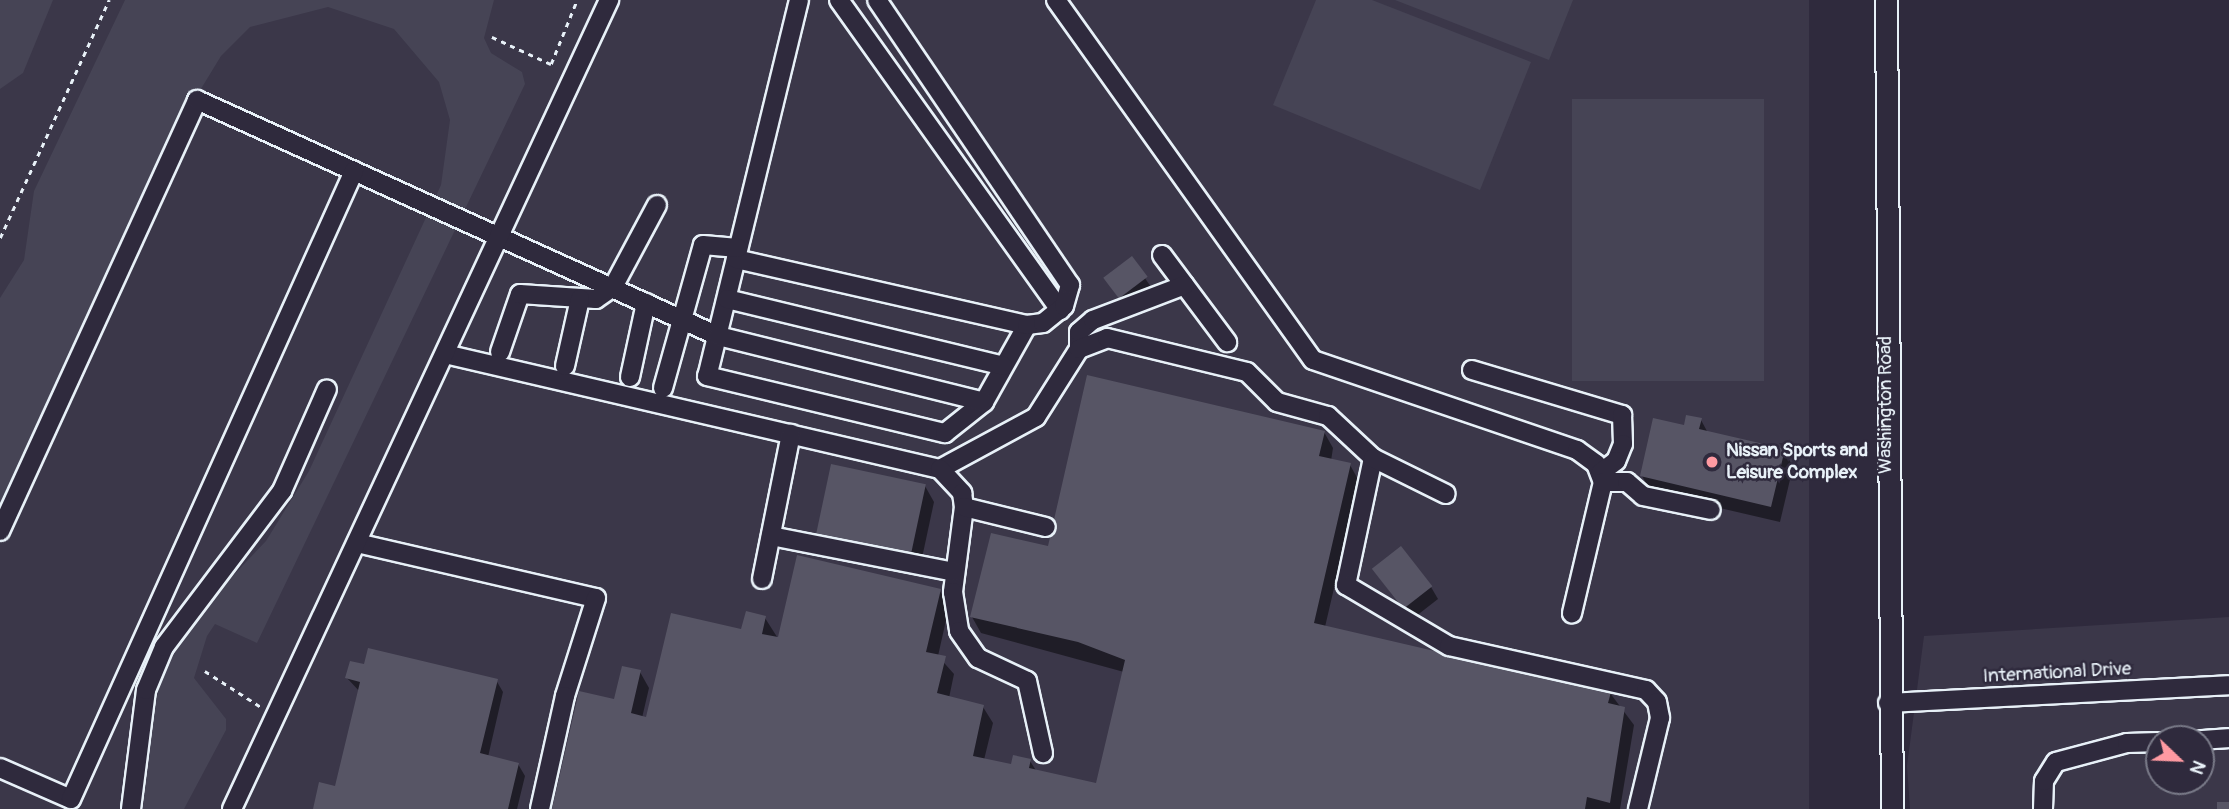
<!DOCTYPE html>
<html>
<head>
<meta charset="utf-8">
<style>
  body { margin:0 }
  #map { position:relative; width:2229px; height:809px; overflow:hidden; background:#2f2a3d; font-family:Pangolin,sans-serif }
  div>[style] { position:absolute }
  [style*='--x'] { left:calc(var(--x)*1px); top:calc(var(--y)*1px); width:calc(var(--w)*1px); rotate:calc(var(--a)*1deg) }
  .built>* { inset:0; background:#3b3749; transform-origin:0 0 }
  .green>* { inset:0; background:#464455; transform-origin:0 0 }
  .shadow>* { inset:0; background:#0007 }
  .building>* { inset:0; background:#575565; transform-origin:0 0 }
  .path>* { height:2.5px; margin-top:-1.25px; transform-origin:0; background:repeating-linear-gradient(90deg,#e8f1f8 0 5px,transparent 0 10px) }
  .roads { filter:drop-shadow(2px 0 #e8f1f8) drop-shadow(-2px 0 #e8f1f8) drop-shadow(0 2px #e8f1f8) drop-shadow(0 -2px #e8f1f8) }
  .minor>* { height:18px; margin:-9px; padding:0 9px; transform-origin:9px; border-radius:9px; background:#2f2a3d }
  .major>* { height:21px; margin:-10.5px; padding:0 10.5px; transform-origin:10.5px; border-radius:10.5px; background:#2f2a3d }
  .dots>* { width:19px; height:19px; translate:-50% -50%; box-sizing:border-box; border:4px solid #2f2a3d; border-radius:50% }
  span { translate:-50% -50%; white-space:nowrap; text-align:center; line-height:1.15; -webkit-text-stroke:5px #2f2a3d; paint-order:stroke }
  .street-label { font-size:19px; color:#e8f1f8 }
  .poi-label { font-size:19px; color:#e8f1f8; font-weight:700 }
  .left { translate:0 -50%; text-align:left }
  .north { position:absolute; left:2145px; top:725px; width:70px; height:70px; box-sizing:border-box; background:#2f2a3d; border:2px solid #797a88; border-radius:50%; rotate:113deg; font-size:19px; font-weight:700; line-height:28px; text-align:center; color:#e8f1f8 }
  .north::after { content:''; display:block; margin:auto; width:24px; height:32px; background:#ff9aa2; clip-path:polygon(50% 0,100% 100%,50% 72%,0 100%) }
</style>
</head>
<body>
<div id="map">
  <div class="built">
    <div style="left:0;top:0;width:1809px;height:809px"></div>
    <div style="clip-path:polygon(evenodd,2229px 617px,2229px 809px,1910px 809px,1907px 766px,1924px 636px,2229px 617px,2159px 739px,2201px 739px,2201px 781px,2159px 781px,2159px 739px)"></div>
  </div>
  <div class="green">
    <div style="clip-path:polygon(0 0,53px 0,23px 73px,0 89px)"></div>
    <div style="clip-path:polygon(125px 0,494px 0,484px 38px,491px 53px,522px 72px,525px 84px,257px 643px,215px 624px,207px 636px,194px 678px,226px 719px,226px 730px,184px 809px,143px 809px,149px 724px,167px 662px,208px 602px,266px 541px,309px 471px,441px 185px,450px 120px,439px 82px,394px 29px,328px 7px,250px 27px,221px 56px,171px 138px,0 518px,0 298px,24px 260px,34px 191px)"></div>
    <div style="clip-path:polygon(1316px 0,1372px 0,1531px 62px,1480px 190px,1273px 105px)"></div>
    <div style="clip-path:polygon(1395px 0,1573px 0,1549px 60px)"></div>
    <div style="left:1572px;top:99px;width:192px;height:282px"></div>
  </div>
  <div class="shadow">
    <div style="clip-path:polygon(1132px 259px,1153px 290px,1128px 310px,1113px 290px)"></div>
    <div style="clip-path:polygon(1701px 420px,1708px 433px,1784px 450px,1793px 467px,1780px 522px,1651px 492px,1642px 476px,1685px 427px)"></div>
    <div style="clip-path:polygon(1324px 432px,1333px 448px,1331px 461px,1350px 465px,1359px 481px,1325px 627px,1610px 693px,1634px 725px,1620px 809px,554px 809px,615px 701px,640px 672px,649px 688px,642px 718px,647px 719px,765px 618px,779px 640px,940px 591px,949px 607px,938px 656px,954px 674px,949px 698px,983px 707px,993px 723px,984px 760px,1012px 766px,1030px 761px,1037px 772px,1097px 785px,1124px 672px,981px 633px,972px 617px,1050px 548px)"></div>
    <div style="clip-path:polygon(925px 486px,934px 502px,919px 572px,827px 551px,817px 535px)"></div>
    <div style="clip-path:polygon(1374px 570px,1431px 587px,1438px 599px,1411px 620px)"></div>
    <div style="clip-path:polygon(365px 666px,496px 680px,503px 692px,488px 757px,518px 764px,525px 776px,517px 809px,315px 809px,336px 788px,360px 692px,347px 678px)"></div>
  </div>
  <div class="building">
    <div style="left:1132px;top:256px;width:26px;height:36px;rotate:53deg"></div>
    <div style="clip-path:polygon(1087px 375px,1325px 431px,1319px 456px,1351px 463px,1314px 623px,1611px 692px,1608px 703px,1625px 707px,1610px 803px,1587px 797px,1585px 809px,552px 809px,579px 691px,614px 699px,622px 666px,641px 670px,631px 713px,646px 717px,671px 613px,741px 629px,746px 611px,766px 616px,762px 634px,778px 637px,797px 555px,941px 589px,926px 652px,946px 656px,937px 693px,984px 705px,973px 756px,1011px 764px,1013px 755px,1031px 759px,1029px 768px,1096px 783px,1125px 660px,1078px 642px,970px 617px,991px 533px,1048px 546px)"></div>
    <div style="clip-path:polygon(1686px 415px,1702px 418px,1699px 429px,1785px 449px,1771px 507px,1640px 476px,1653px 418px,1684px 425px)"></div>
    <div style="left:831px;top:464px;width:97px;height:73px;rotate:12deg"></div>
    <div style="left:1401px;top:546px;width:51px;height:37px;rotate:52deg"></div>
    <div style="clip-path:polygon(368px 648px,498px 679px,480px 753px,519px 763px,508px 809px,313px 809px,319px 782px,335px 786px,360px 682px,345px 678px,350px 661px,364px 664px)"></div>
    <div style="left:2217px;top:802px;width:12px;height:7px"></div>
  </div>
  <div class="path">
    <div style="--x:492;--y:37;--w:65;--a:24.6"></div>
    <div style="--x:551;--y:64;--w:69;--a:-67.9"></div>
    <div style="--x:0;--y:238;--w:262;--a:-65.4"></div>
    <div style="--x:205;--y:671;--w:67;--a:32.7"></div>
  </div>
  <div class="roads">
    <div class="minor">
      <div style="--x:799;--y:0;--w:387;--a:103.7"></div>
      <div style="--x:707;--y:376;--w:245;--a:13.5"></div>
      <div style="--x:945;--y:433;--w:50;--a:-38.5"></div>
      <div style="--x:984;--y:402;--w:88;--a:-60.8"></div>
      <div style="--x:839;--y:0;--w:381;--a:54.5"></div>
      <div style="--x:1056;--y:0;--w:442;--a:54.5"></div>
      <div style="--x:1313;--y:360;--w:279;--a:18.8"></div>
      <div style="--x:1577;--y:450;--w:24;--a:36"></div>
      <div style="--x:1596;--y:464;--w:19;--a:69"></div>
      <div style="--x:1603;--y:482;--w:135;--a:103.3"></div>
      <div style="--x:1162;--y:255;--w:109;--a:53.2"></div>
      <div style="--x:736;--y:259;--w:298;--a:12.8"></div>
      <div style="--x:1027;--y:325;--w:16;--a:-7"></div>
      <div style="--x:1043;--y:323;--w:27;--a:-39"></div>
      <div style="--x:1064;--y:306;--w:22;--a:-74"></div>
      <div style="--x:1070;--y:285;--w:344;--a:-124.1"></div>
      <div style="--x:727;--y:299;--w:284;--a:13.6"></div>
      <div style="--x:1079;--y:349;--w:17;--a:-90"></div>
      <div style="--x:1079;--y:332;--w:18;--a:-41"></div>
      <div style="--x:1093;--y:320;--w:98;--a:-20.8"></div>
      <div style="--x:500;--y:352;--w:61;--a:-71"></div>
      <div style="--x:520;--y:294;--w:76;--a:3.8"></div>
      <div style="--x:596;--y:299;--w:21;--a:-35"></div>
      <div style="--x:613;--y:287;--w:93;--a:-61.8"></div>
      <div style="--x:445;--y:354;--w:508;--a:13.08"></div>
      <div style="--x:940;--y:469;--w:109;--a:-28.4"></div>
      <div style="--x:1036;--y:417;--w:80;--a:-57.7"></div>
      <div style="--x:1079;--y:349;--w:30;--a:-21"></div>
      <div style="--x:1107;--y:338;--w:144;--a:13.7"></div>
      <div style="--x:1247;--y:372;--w:42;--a:45"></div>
      <div style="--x:1277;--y:402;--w:53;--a:15.4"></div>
      <div style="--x:1328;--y:416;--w:62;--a:43"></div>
      <div style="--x:1373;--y:458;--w:130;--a:102"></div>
      <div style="--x:1346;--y:585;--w:120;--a:30.6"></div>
      <div style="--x:1449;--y:646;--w:202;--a:12.6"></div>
      <div style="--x:1646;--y:690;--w:16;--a:47"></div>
      <div style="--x:1657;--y:702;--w:16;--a:79"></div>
      <div style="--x:1660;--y:718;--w:94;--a:103.6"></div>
      <div style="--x:565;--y:366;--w:69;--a:-77.4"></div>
      <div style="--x:1472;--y:370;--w:157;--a:16.7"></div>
      <div style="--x:1622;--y:415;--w:29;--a:88"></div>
      <div style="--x:1623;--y:444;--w:18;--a:112"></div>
      <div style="--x:1616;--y:461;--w:20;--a:143"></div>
      <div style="--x:630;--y:377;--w:76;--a:-77.8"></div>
      <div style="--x:663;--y:388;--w:148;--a:-74.4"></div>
      <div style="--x:703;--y:245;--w:35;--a:5"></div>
      <div style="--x:1373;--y:458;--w:81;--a:26.3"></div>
      <div style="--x:940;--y:469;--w:33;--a:47"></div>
      <div style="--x:962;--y:493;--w:14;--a:82"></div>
      <div style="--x:964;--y:507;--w:86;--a:97.4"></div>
      <div style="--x:953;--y:592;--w:39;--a:81"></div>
      <div style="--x:959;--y:631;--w:33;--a:55"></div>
      <div style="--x:978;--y:658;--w:54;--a:25.1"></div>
      <div style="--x:1027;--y:681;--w:74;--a:77.5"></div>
      <div style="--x:1603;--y:482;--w:24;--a:0"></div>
      <div style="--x:1627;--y:482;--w:21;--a:41"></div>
      <div style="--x:1643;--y:496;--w:69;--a:11.6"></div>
      <div style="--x:964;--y:507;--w:84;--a:13.7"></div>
      <div style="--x:0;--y:531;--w:474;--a:-65.4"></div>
      <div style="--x:197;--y:100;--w:572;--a:24.37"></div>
      <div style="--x:718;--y:336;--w:274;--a:13.9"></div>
      <div style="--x:771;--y:536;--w:187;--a:11.1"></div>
      <div style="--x:357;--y:543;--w:245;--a:13"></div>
      <div style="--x:596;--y:598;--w:103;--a:107.6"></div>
      <div style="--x:565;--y:696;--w:116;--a:102.5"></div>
      <div style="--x:762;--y:579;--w:148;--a:-78.7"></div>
      <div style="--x:1888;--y:703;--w:341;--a:-3"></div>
      <div style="--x:2201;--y:740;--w:28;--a:-4"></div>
      <div style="--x:0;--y:768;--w:77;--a:23.6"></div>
      <div style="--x:71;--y:799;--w:689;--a:-65.74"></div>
      <div style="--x:131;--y:809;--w:120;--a:-82.8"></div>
      <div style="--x:146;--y:690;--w:47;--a:-67.3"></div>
      <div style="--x:164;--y:647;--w:196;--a:-52.9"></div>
      <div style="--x:282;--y:491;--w:111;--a:-66.2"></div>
      <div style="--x:232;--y:809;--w:893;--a:-65.01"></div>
      <div style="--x:2043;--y:809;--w:28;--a:-88"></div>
      <div style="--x:2044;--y:781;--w:22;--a:-58"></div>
      <div style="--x:2056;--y:762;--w:73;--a:-15"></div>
      <div style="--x:2127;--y:743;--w:32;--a:-2"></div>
    </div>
    <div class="major">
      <div style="--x:1886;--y:0;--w:809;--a:89.58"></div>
    </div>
  </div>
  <div class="dots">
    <div style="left:1712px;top:462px;background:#ff9aa2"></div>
  </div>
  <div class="street-label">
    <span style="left:1886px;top:405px;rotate:-90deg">Washington Road</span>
    <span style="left:2057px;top:673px;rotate:-3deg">International Drive</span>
  </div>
  <div class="poi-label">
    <span class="left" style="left:1726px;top:462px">Nissan Sports and<br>Leisure Complex</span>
  </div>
  <div class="north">N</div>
</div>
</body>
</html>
